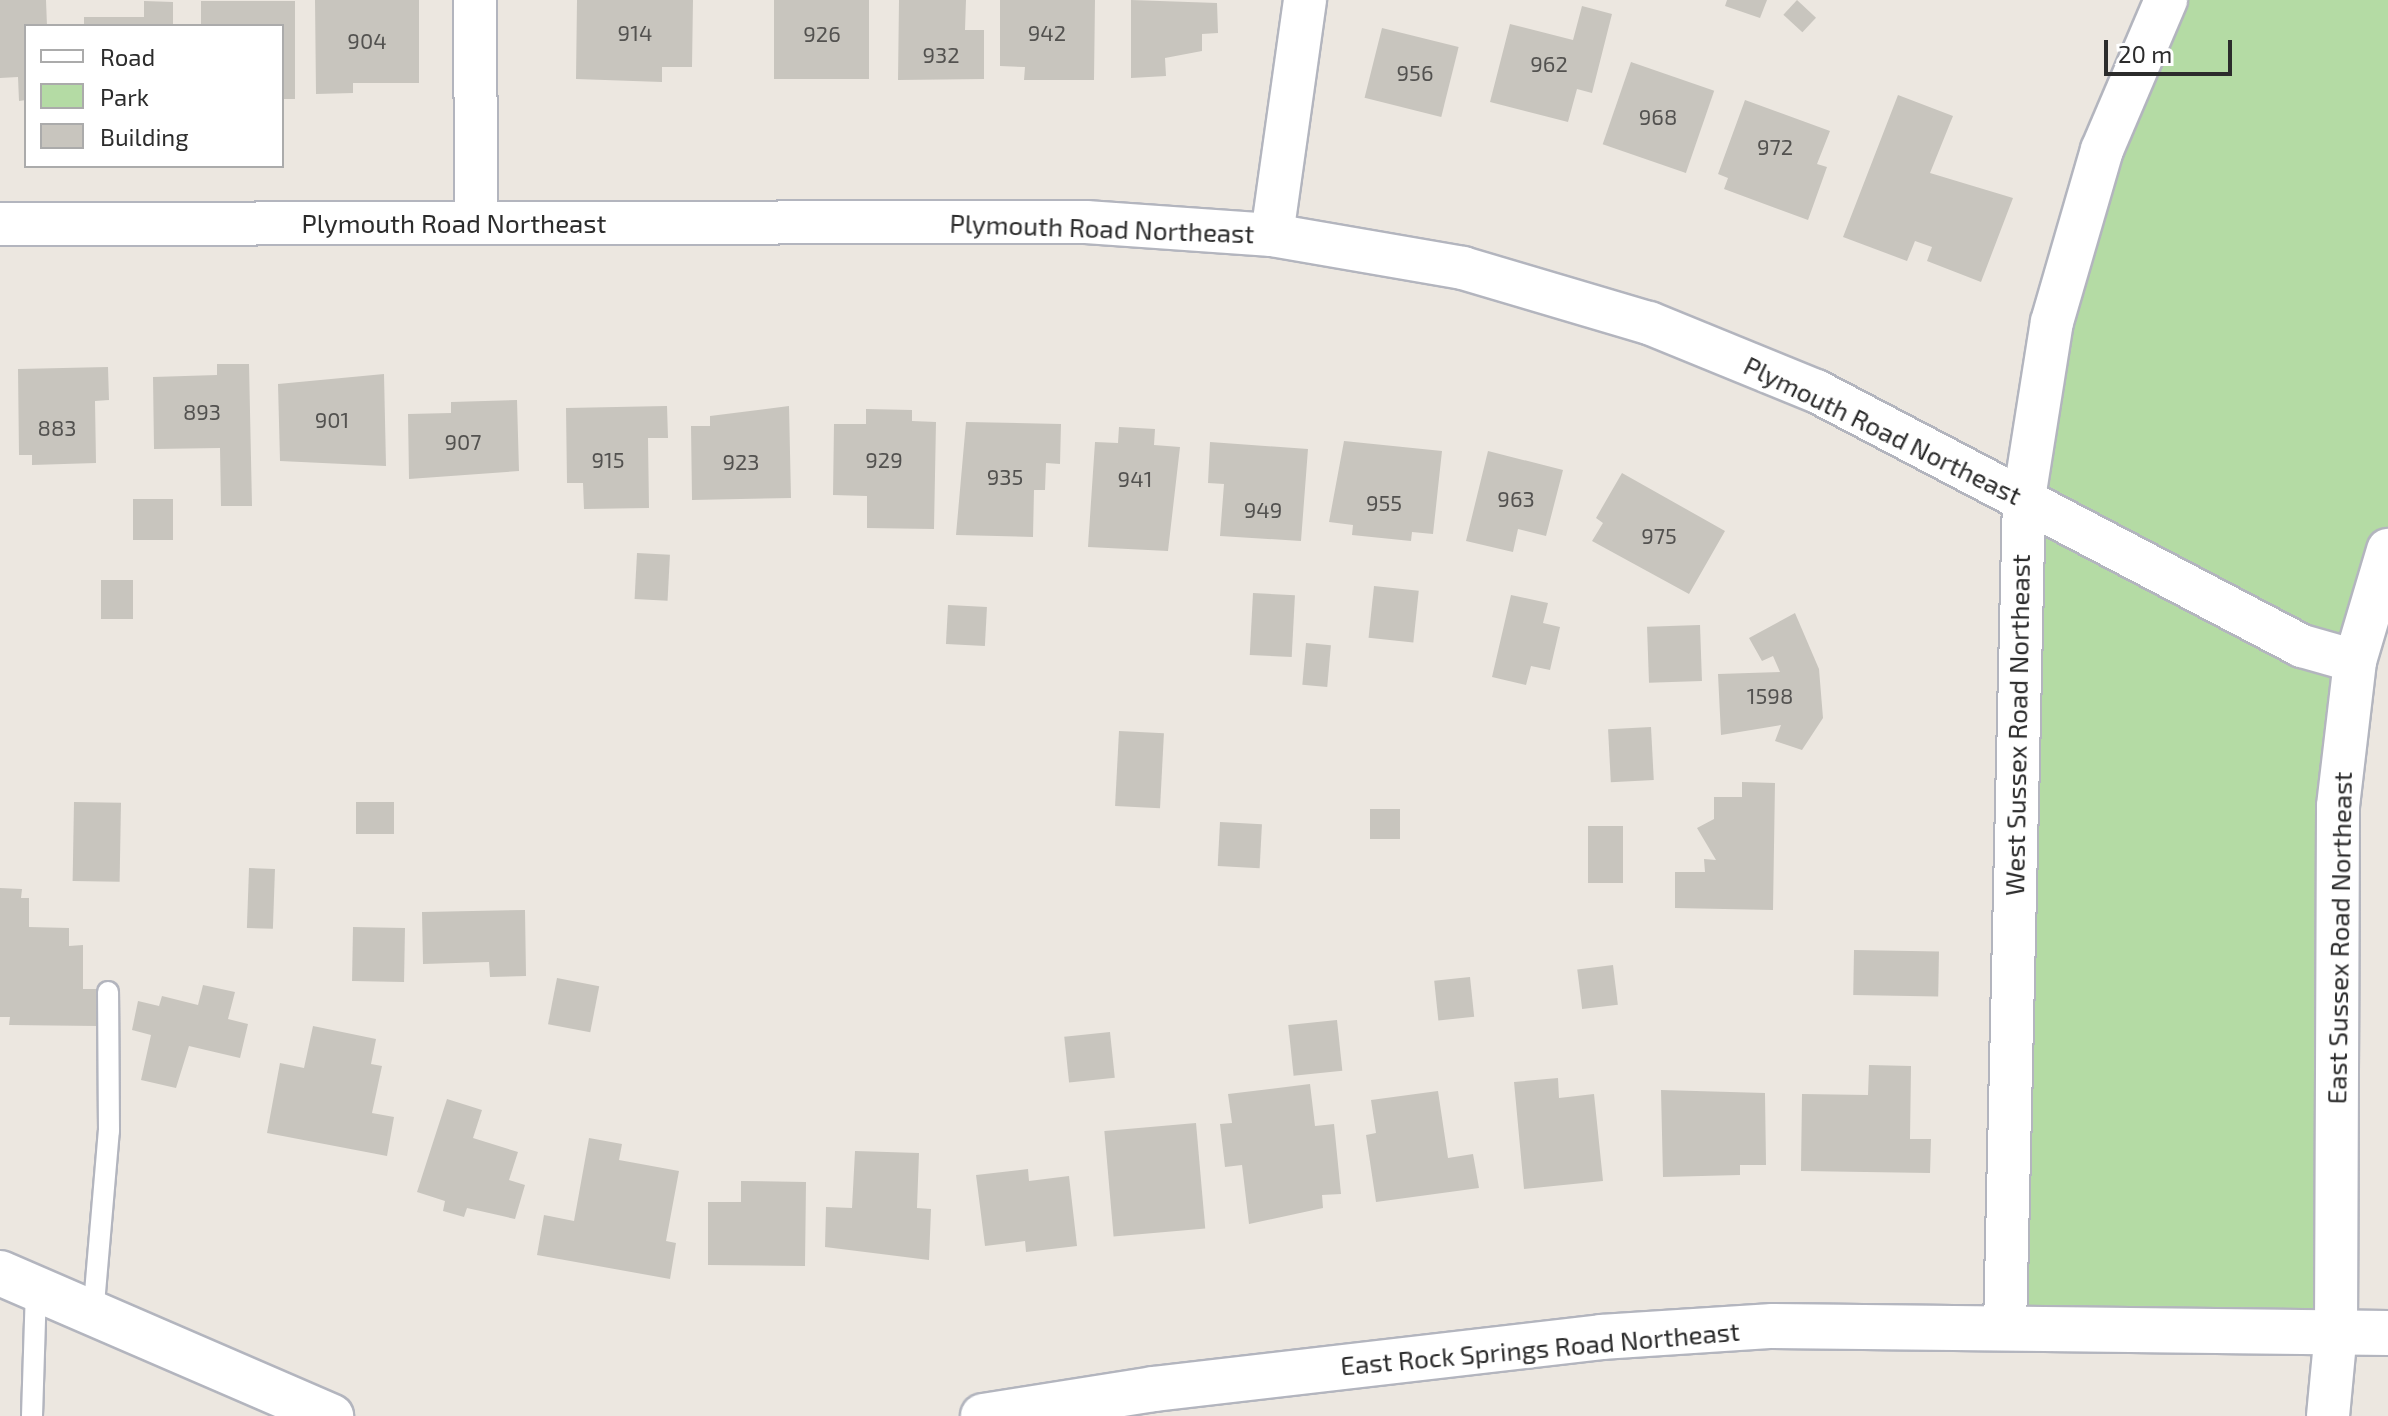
<!DOCTYPE html>
<html>
<head>
<meta charset="utf-8">
<style>
  body { margin:0 }
  #map { position:relative; width:2388px; height:1416px; overflow:hidden; background:#ece7e0; font-family:"Exo 2",sans-serif }
  div>[style] { position:absolute }
  [style*='--x'] { left:calc(var(--x)*1px); top:calc(var(--y)*1px); width:calc(var(--w)*1px); rotate:calc(var(--a)*1deg) }
  .green>* { inset:0; background:#b4dba4 }
  .building>* { inset:0; background:#c8c5be; transform-origin:0 0 }
  .roads { filter:drop-shadow(2px 0 #b3b5be) drop-shadow(-2px 0 #b3b5be) drop-shadow(0 2px #b3b5be) drop-shadow(0 -2px #b3b5be) }
  .lane>* { height:20px; margin:-10px; padding:0 10px; transform-origin:10px; border-radius:10px; background:#fff }
  .street>* { height:42px; margin:-21px; padding:0 21px; transform-origin:21px; border-radius:21px; background:#fff }
  .secondary>* { height:44px; margin:-22px; padding:0 22px; transform-origin:22px; border-radius:22px; background:#fff }
  span { translate:-50% -50%; white-space:nowrap; text-align:center; line-height:1.15; -webkit-text-stroke:7px #fff; paint-order:stroke }
  .number-label { font-size:22px; color:#535250 }
  .number-label span { -webkit-text-stroke-width:0 }
  .street-label { font-size:26px; color:#2c2c2c }
  .legend { position:absolute; left:24px; top:24px; width:260px; height:144px; box-sizing:border-box; background:#fff; border:2px solid #ababab; margin:0; padding:10px 14px; list-style:none; font-size:24px; color:#2c2c2c }
  .legend li { display:flex; align-items:center; gap:16px; height:40px }
  .legend b { width:40px; border:2px solid #ababab }
  .scale { position:absolute; left:2104px; top:40px; width:128px; height:36px; box-sizing:border-box; border:4px solid #2c2c2c; border-top:0; padding-left:10px; font-size:24px; line-height:28px; white-space:nowrap; color:#2c2c2c; -webkit-text-stroke:6px #fff; paint-order:stroke }
</style>
</head>
<body>
<div id="map">
  <div class="green">
    <div style="clip-path:polygon(2160px 0,2388px 0,2388px 561px,2336px 685px,2329px 1330px,2011px 1335px,2052px 274px)"></div>
  </div>
  <div class="building">
    <div style="clip-path:polygon(0 0,46px 0,47px 26px,26px 26px,26px 100px,19px 101px,18px 77px,0 78px)"></div>
    <div style="clip-path:polygon(315px 0,419px 0,419px 83px,353px 83px,353px 93px,316px 94px)"></div>
    <div style="clip-path:polygon(577px 0,693px 0,692px 67px,662px 67px,662px 82px,576px 79px)"></div>
    <div style="left:774px;top:0;width:95px;height:79px"></div>
    <div style="clip-path:polygon(899px 0,966px 0,965px 30px,984px 30px,984px 79px,898px 80px)"></div>
    <div style="clip-path:polygon(1000px 0,1095px 0,1094px 80px,1024px 80px,1025px 67px,1000px 66px)"></div>
    <div style="clip-path:polygon(1131px 0,1217px 3px,1218px 33px,1202px 34px,1202px 51px,1165px 58px,1166px 76px,1131px 78px)"></div>
    <div style="clip-path:polygon(1727px 0,1767px 0,1760px 18px,1725px 6px)"></div>
    <div style="left:1797px;top:0;width:26px;height:20px;rotate:43deg"></div>
    <div style="clip-path:polygon(144px 1px,173px 2px,173px 26px,84px 26px,84px 17px,144px 17px)"></div>
    <div style="clip-path:polygon(201px 1px,295px 1px,295px 99px,282px 99px,282px 26px,201px 26px)"></div>
    <div style="clip-path:polygon(1582px 6px,1612px 14px,1592px 93px,1577px 89px,1568px 122px,1490px 102px,1510px 24px,1573px 40px)"></div>
    <div style="left:1382px;top:28px;width:79px;height:72px;rotate:14deg"></div>
    <div style="left:1631px;top:62px;width:88px;height:87px;rotate:19deg"></div>
    <div style="clip-path:polygon(1898px 95px,1953px 116px,1930px 173px,2013px 198px,1981px 282px,1927px 261px,1932px 247px,1915px 241px,1907px 261px,1843px 237px)"></div>
    <div style="clip-path:polygon(1745px 100px,1830px 131px,1817px 164px,1827px 167px,1808px 220px,1724px 189px,1728px 178px,1718px 174px)"></div>
    <div style="clip-path:polygon(217px 364px,249px 364px,252px 506px,221px 506px,220px 448px,154px 449px,153px 377px,217px 375px)"></div>
    <div style="clip-path:polygon(108px 367px,109px 400px,95px 401px,96px 463px,32px 465px,32px 455px,19px 455px,18px 369px)"></div>
    <div style="clip-path:polygon(384px 374px,386px 466px,280px 461px,278px 384px)"></div>
    <div style="clip-path:polygon(517px 400px,519px 471px,409px 479px,408px 414px,451px 413px,451px 402px)"></div>
    <div style="clip-path:polygon(667px 406px,668px 438px,648px 438px,649px 508px,584px 509px,583px 483px,567px 483px,566px 408px)"></div>
    <div style="clip-path:polygon(789px 406px,791px 498px,692px 500px,691px 426px,710px 426px,710px 416px)"></div>
    <div style="clip-path:polygon(866px 409px,912px 410px,912px 421px,936px 422px,934px 529px,867px 528px,867px 496px,833px 495px,834px 424px,866px 424px)"></div>
    <div style="clip-path:polygon(966px 422px,1061px 424px,1060px 464px,1046px 463px,1045px 490px,1034px 490px,1033px 537px,956px 535px)"></div>
    <div style="clip-path:polygon(1119px 427px,1155px 429px,1154px 445px,1180px 447px,1168px 551px,1088px 547px,1095px 442px,1118px 443px)"></div>
    <div style="clip-path:polygon(1344px 441px,1442px 451px,1433px 534px,1412px 532px,1411px 541px,1352px 535px,1353px 525px,1329px 522px)"></div>
    <div style="clip-path:polygon(1210px 442px,1308px 449px,1301px 541px,1220px 536px,1224px 484px,1208px 483px)"></div>
    <div style="clip-path:polygon(1488px 451px,1563px 470px,1546px 536px,1518px 529px,1513px 552px,1466px 541px)"></div>
    <div style="clip-path:polygon(1622px 473px,1725px 531px,1689px 594px,1592px 541px,1603px 523px,1596px 518px)"></div>
    <div style="left:133px;top:499px;width:40px;height:41px"></div>
    <div style="left:637px;top:553px;width:33px;height:46px;rotate:3deg"></div>
    <div style="left:101px;top:580px;width:32px;height:39px"></div>
    <div style="left:1374px;top:586px;width:45px;height:52px;rotate:6deg"></div>
    <div style="left:1253px;top:593px;width:42px;height:62px;rotate:3deg"></div>
    <div style="clip-path:polygon(1511px 595px,1548px 603px,1543px 623px,1560px 627px,1550px 670px,1531px 666px,1526px 685px,1492px 677px)"></div>
    <div style="left:948px;top:605px;width:39px;height:39px;rotate:3deg"></div>
    <div style="clip-path:polygon(1795px 613px,1819px 669px,1823px 718px,1802px 750px,1775px 741px,1781px 725px,1721px 735px,1718px 674px,1780px 672px,1773px 656px,1762px 661px,1749px 638px)"></div>
    <div style="left:1700px;top:625px;width:56px;height:53px;rotate:88deg"></div>
    <div style="left:1306px;top:643px;width:25px;height:42px;rotate:5deg"></div>
    <div style="left:1651px;top:727px;width:53px;height:43px;rotate:87deg"></div>
    <div style="left:1119px;top:731px;width:45px;height:75px;rotate:3deg"></div>
    <div style="clip-path:polygon(1742px 782px,1775px 783px,1773px 910px,1675px 908px,1675px 872px,1705px 872px,1704px 859px,1716px 860px,1697px 828px,1714px 819px,1714px 797px,1742px 797px)"></div>
    <div style="left:74px;top:802px;width:47px;height:79px;rotate:1deg"></div>
    <div style="left:356px;top:802px;width:38px;height:32px"></div>
    <div style="left:1370px;top:809px;width:30px;height:30px"></div>
    <div style="left:1220px;top:822px;width:42px;height:44px;rotate:3deg"></div>
    <div style="left:1588px;top:826px;width:35px;height:57px"></div>
    <div style="left:249px;top:868px;width:26px;height:60px;rotate:2deg"></div>
    <div style="clip-path:polygon(0 888px,22px 889px,21px 898px,29px 898px,29px 927px,69px 928px,69px 946px,83px 945px,83px 989px,98px 989px,98px 1026px,9px 1025px,10px 1017px,0 1017px)"></div>
    <div style="clip-path:polygon(525px 910px,526px 976px,490px 977px,489px 962px,423px 964px,422px 912px)"></div>
    <div style="left:353px;top:927px;width:52px;height:54px;rotate:1deg"></div>
    <div style="left:1854px;top:950px;width:85px;height:45px;rotate:1deg"></div>
    <div style="left:1613px;top:965px;width:40px;height:36px;rotate:83deg"></div>
    <div style="left:1470px;top:977px;width:40px;height:36px;rotate:84deg"></div>
    <div style="left:557px;top:978px;width:43px;height:47px;rotate:11deg"></div>
    <div style="clip-path:polygon(203px 985px,235px 992px,228px 1019px,248px 1024px,240px 1058px,189px 1046px,176px 1088px,141px 1080px,151px 1035px,132px 1030px,138px 1001px,159px 1006px,162px 996px,198px 1005px)"></div>
    <div style="left:1337px;top:1020px;width:51px;height:49px;rotate:84deg"></div>
    <div style="clip-path:polygon(313px 1026px,376px 1039px,371px 1064px,382px 1066px,372px 1113px,394px 1117px,387px 1156px,267px 1133px,280px 1063px,304px 1068px)"></div>
    <div style="left:1110px;top:1032px;width:46px;height:46px;rotate:84deg"></div>
    <div style="clip-path:polygon(1869px 1065px,1911px 1066px,1910px 1139px,1931px 1139px,1930px 1173px,1801px 1171px,1802px 1094px,1868px 1095px)"></div>
    <div style="clip-path:polygon(1558px 1078px,1559px 1098px,1594px 1094px,1603px 1181px,1524px 1189px,1514px 1082px)"></div>
    <div style="clip-path:polygon(1310px 1084px,1315px 1126px,1334px 1124px,1341px 1194px,1322px 1195px,1323px 1208px,1249px 1224px,1242px 1165px,1225px 1167px,1220px 1124px,1232px 1123px,1228px 1094px)"></div>
    <div style="clip-path:polygon(1661px 1090px,1765px 1093px,1766px 1165px,1740px 1165px,1740px 1175px,1663px 1177px)"></div>
    <div style="clip-path:polygon(1438px 1091px,1448px 1158px,1473px 1154px,1479px 1188px,1376px 1202px,1366px 1135px,1376px 1133px,1371px 1100px)"></div>
    <div style="clip-path:polygon(447px 1099px,482px 1110px,473px 1138px,518px 1152px,509px 1180px,525px 1185px,515px 1219px,467px 1208px,464px 1217px,443px 1211px,445px 1201px,417px 1192px)"></div>
    <div style="left:1196px;top:1123px;width:106px;height:92px;rotate:85deg"></div>
    <div style="clip-path:polygon(589px 1138px,622px 1144px,619px 1160px,679px 1171px,666px 1241px,676px 1243px,670px 1279px,537px 1255px,544px 1215px,574px 1221px)"></div>
    <div style="clip-path:polygon(855px 1151px,919px 1153px,917px 1208px,931px 1209px,929px 1260px,825px 1247px,826px 1207px,852px 1208px)"></div>
    <div style="clip-path:polygon(1028px 1169px,1029px 1181px,1069px 1176px,1077px 1246px,1026px 1252px,1025px 1241px,985px 1246px,976px 1175px)"></div>
    <div style="clip-path:polygon(741px 1181px,806px 1182px,805px 1266px,708px 1265px,708px 1202px,741px 1202px)"></div>
  </div>
  <div class="roads">
    <div class="lane">
      <div style="--x:93;--y:1316;--w:186;--a:-85.1"></div>
      <div style="--x:109;--y:1131;--w:139;--a:-90.4"></div>
      <div style="--x:32;--y:1416;--w:126;--a:-88.2"></div>
    </div>
    <div class="street">
      <div style="--x:475;--y:0;--w:222;--a:89.7"></div>
      <div style="--x:0;--y:224;--w:1086;--a:-0.11"></div>
      <div style="--x:1086;--y:222;--w:186;--a:4"></div>
      <div style="--x:1272;--y:235;--w:194;--a:9.8"></div>
      <div style="--x:1463;--y:268;--w:194;--a:16.5"></div>
      <div style="--x:1649;--y:323;--w:180;--a:22.2"></div>
      <div style="--x:1816;--y:391;--w:549;--a:27.69"></div>
      <div style="--x:2302;--y:646;--w:55;--a:15.8"></div>
      <div style="--x:1272;--y:235;--w:237;--a:-82"></div>
      <div style="--x:2005;--y:1328;--w:830;--a:-88.69"></div>
      <div style="--x:2024;--y:498;--w:178;--a:-81"></div>
      <div style="--x:2052;--y:322;--w:179;--a:-73.8"></div>
      <div style="--x:2102;--y:150;--w:163;--a:-66.9"></div>
      <div style="--x:2328;--y:1416;--w:84;--a:-84.6"></div>
      <div style="--x:2336;--y:1332;--w:526;--a:-89.78"></div>
      <div style="--x:2338;--y:806;--w:146;--a:-83.3"></div>
      <div style="--x:2355;--y:661;--w:116;--a:-73.4"></div>
    </div>
    <div class="secondary">
      <div style="--x:0;--y:1273;--w:361;--a:23.4"></div>
      <div style="--x:983;--y:1416;--w:172;--a:-9"></div>
      <div style="--x:1153;--y:1389;--w:451;--a:-6.6"></div>
      <div style="--x:1601;--y:1337;--w:172;--a:-3.7"></div>
      <div style="--x:1773;--y:1326;--w:615;--a:0.65"></div>
    </div>
  </div>
  <div class="number-label">
    <span style="left:635px;top:33px">914</span>
    <span style="left:1047px;top:33px">942</span>
    <span style="left:822px;top:34px">926</span>
    <span style="left:367px;top:41px">904</span>
    <span style="left:941px;top:55px">932</span>
    <span style="left:1549px;top:64px">962</span>
    <span style="left:1415px;top:73px">956</span>
    <span style="left:1658px;top:117px">968</span>
    <span style="left:1775px;top:147px">972</span>
    <span style="left:202px;top:412px">893</span>
    <span style="left:332px;top:420px">901</span>
    <span style="left:57px;top:428px">883</span>
    <span style="left:463px;top:442px">907</span>
    <span style="left:608px;top:460px">915</span>
    <span style="left:884px;top:460px">929</span>
    <span style="left:741px;top:462px">923</span>
    <span style="left:1005px;top:477px">935</span>
    <span style="left:1135px;top:479px">941</span>
    <span style="left:1516px;top:499px">963</span>
    <span style="left:1384px;top:503px">955</span>
    <span style="left:1263px;top:510px">949</span>
    <span style="left:1659px;top:536px">975</span>
    <span style="left:1770px;top:696px">1598</span>
  </div>
  <div class="street-label">
    <span style="left:454px;top:223px">Plymouth Road Northeast</span>
    <span style="left:1102px;top:228px;rotate:2deg">Plymouth Road Northeast</span>
    <span style="left:1883px;top:430px;rotate:26deg">Plymouth Road Northeast</span>
    <span style="left:2017px;top:725px;rotate:-89deg">West Sussex Road Northeast</span>
    <span style="left:2339px;top:938px;rotate:-89deg">East Sussex Road Northeast</span>
    <span style="left:1540px;top:1348px;rotate:-5deg">East Rock Springs Road Northeast</span>
  </div>
  <ul class="legend">
  <li><b style="height:10px;background:#fff"></b>Road</li>
  <li><b style="height:22px;background:#b4dba4"></b>Park</li>
  <li><b style="height:22px;background:#c8c5be"></b>Building</li>
  </ul>
  <div class="scale">20 m</div>
</div>
</body>
</html>
